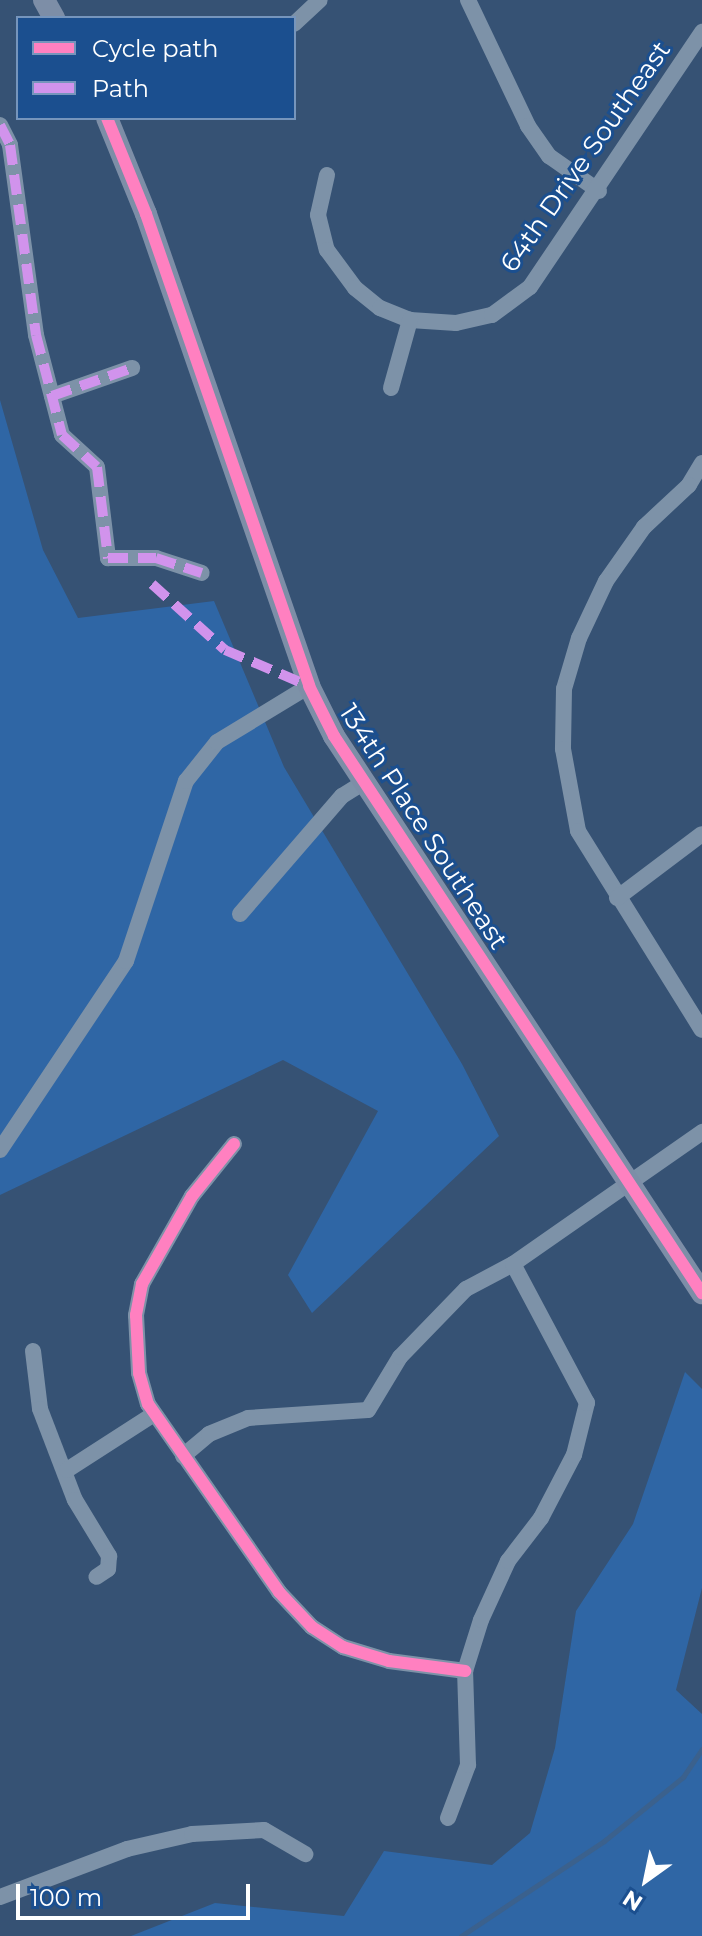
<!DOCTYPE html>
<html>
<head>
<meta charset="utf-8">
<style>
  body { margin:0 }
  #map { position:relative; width:702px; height:1936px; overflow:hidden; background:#365274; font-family:Montserrat,sans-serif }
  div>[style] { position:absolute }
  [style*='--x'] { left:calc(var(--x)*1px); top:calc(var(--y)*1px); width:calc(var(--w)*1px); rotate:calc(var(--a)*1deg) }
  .green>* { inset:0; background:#2f66a5 }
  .stream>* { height:5px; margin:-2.5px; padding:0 2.5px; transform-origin:2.5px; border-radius:2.5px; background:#3b618d }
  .minor>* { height:16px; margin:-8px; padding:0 8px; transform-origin:8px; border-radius:8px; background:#7d92a8 }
  .major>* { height:22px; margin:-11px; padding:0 11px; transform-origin:11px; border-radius:11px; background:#7d8ea7 }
  .quiet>* { height:10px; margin-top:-5px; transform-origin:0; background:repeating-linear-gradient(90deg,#d193ec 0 20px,transparent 0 30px) }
  .cycleway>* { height:12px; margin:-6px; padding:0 6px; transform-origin:6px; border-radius:6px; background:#ff80c0 }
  span { translate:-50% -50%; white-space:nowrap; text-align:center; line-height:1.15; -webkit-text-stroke:6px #1b4f8f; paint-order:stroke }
  .street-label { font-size:26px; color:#fff }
  .legend { position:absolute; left:16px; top:16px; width:280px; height:104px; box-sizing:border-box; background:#1b4f8f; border:2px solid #7695bc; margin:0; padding:10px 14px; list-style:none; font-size:24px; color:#fff }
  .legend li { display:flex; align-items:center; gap:16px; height:40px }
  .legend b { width:40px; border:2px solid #7695bc }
  .north { position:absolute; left:606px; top:1840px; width:80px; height:80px; -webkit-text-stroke:6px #1b4f8f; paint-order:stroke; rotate:213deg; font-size:22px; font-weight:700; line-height:32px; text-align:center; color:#fff }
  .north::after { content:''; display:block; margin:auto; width:28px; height:36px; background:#fff; clip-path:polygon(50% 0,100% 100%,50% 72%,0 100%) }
  .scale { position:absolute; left:16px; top:1884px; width:234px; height:36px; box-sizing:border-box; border:4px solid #fff; border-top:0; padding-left:10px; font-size:24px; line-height:28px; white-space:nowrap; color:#fff; -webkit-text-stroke:6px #1b4f8f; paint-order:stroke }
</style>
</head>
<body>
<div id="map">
  <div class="green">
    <div style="clip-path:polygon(0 400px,43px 550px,78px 618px,214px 601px,284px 767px,462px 1064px,499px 1136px,312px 1313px,288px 1275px,378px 1111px,283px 1060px,0 1195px)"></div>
    <div style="clip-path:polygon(685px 1372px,702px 1389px,702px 1588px,676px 1690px,702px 1714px,702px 1936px,131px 1936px,215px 1903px,344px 1916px,384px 1851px,492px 1865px,530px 1833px,555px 1748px,576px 1611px,633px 1524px)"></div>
  </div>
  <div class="stream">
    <div style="--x:461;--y:1936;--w:172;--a:-33.6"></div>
    <div style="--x:604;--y:1841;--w:102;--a:-39"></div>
    <div style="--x:683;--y:1777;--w:34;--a:-56"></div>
  </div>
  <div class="minor">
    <div style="--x:468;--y:0;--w:140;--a:64.5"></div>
    <div style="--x:528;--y:126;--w:37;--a:55"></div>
    <div style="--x:549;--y:156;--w:61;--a:35"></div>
    <div style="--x:294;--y:24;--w:35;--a:-43"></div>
    <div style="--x:0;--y:125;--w:22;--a:63"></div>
    <div style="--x:10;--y:145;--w:192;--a:82.2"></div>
    <div style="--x:36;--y:335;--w:103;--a:75.4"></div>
    <div style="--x:62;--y:435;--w:47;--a:42.4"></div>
    <div style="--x:97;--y:467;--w:92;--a:83.1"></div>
    <div style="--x:108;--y:558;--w:48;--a:0"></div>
    <div style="--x:156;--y:558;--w:48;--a:18.1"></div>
    <div style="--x:327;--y:175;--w:41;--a:102.7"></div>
    <div style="--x:318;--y:215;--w:36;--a:76"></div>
    <div style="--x:327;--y:250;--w:47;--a:53.6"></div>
    <div style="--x:355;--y:288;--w:32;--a:39"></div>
    <div style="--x:380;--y:308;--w:32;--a:22"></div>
    <div style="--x:410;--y:320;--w:46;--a:3.7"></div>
    <div style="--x:456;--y:323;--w:37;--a:-13"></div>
    <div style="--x:492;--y:315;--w:47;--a:-36.4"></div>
    <div style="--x:530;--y:287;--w:308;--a:-56"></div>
    <div style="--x:391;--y:388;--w:71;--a:-74.4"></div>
    <div style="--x:52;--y:396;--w:85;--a:-19.3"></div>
    <div style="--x:702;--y:463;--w:26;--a:121"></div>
    <div style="--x:689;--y:485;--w:62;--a:137"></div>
    <div style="--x:644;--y:527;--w:66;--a:125.1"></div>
    <div style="--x:606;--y:581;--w:63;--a:115.3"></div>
    <div style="--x:579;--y:638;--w:53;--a:106.4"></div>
    <div style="--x:564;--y:689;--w:60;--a:91"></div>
    <div style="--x:563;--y:749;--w:83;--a:79.6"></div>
    <div style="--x:578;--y:831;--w:234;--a:58.1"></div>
    <div style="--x:617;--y:898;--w:106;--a:-37"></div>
    <div style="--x:240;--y:914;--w:156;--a:-49.2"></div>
    <div style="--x:342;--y:796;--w:26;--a:-32"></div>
    <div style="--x:234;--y:1144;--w:67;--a:128.9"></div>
    <div style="--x:192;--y:1196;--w:101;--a:119.6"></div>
    <div style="--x:142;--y:1284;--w:32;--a:101"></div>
    <div style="--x:136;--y:1315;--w:58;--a:87"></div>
    <div style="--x:139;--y:1373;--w:32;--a:74"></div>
    <div style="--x:148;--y:1404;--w:229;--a:55.1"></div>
    <div style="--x:279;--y:1592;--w:48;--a:46.7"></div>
    <div style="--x:312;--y:1627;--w:37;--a:33"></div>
    <div style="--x:343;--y:1647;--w:48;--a:16.9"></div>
    <div style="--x:389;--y:1661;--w:77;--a:7.5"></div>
    <div style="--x:0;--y:1150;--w:227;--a:-56.3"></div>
    <div style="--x:126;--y:961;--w:190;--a:-71.6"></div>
    <div style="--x:186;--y:781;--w:50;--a:-51.5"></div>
    <div style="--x:217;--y:742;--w:108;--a:-31.3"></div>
    <div style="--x:33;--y:1351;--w:58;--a:83.1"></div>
    <div style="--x:40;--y:1409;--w:97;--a:69"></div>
    <div style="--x:75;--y:1500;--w:66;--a:58.7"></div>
    <div style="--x:109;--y:1556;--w:13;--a:94"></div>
    <div style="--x:108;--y:1569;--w:14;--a:146"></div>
    <div style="--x:183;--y:1456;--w:34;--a:-40"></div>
    <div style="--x:209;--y:1434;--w:42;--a:-22.3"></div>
    <div style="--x:248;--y:1418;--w:120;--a:-3.8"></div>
    <div style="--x:368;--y:1410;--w:62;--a:-58.9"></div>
    <div style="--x:400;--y:1357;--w:95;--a:-45.9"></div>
    <div style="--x:466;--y:1289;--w:53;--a:-28"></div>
    <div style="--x:513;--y:1264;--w:231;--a:-34.9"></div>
    <div style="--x:67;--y:1470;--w:103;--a:-32.8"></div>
    <div style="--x:448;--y:1818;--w:57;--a:-69.3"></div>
    <div style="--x:468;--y:1765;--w:94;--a:-91.8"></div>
    <div style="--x:465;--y:1671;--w:53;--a:-72.6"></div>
    <div style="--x:481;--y:1620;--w:65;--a:-65.4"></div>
    <div style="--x:508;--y:1561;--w:54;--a:-52.5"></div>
    <div style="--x:541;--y:1518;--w:71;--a:-62.4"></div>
    <div style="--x:574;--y:1455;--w:54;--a:-76"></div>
    <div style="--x:587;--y:1403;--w:157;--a:-118"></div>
    <div style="--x:0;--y:1897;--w:136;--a:-20.7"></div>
    <div style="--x:127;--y:1849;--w:67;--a:-13"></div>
    <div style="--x:192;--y:1834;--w:72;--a:-3.2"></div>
    <div style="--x:264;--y:1830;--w:48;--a:30.3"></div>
  </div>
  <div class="major">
    <div style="--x:44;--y:0;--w:21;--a:61"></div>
    <div style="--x:107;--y:118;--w:104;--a:67.9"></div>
    <div style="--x:146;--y:214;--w:499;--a:70.9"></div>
    <div style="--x:309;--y:686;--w:56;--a:63.4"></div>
    <div style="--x:334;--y:736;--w:668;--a:56.55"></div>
  </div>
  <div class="quiet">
    <div style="--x:0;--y:125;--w:22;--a:63"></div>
    <div style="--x:10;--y:145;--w:192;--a:82.2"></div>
    <div style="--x:36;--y:335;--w:103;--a:75.4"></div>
    <div style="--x:62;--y:435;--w:47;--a:42.4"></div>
    <div style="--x:97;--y:467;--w:92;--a:83.1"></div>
    <div style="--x:108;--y:558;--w:48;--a:0"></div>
    <div style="--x:156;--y:558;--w:48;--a:18.1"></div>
    <div style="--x:52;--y:396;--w:85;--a:-19.3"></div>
    <div style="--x:152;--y:584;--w:98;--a:42.1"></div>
    <div style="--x:225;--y:650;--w:91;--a:23.2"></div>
  </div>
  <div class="cycleway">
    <div style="--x:107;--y:118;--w:104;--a:67.9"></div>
    <div style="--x:146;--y:214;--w:499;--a:70.9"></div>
    <div style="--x:309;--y:686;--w:56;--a:63.4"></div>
    <div style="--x:334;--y:736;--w:668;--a:56.55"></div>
    <div style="--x:234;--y:1144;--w:67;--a:128.9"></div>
    <div style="--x:192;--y:1196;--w:101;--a:119.6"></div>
    <div style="--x:142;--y:1284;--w:32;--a:101"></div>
    <div style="--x:136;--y:1315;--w:58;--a:87"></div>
    <div style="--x:139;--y:1373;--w:32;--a:74"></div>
    <div style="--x:148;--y:1404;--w:229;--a:55.1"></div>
    <div style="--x:279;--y:1592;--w:48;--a:46.7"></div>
    <div style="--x:312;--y:1627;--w:37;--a:33"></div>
    <div style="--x:343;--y:1647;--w:48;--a:16.9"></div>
    <div style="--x:389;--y:1661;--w:77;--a:7.5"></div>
  </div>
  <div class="street-label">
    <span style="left:586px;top:157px;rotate:-55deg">64th Drive Southeast</span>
    <span style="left:423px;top:827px;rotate:57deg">134th Place Southeast</span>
  </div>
  <ul class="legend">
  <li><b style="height:10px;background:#ff80c0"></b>Cycle path</li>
  <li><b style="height:10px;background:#d193ec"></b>Path</li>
  </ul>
  <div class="north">N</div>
  <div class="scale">100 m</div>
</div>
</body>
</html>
